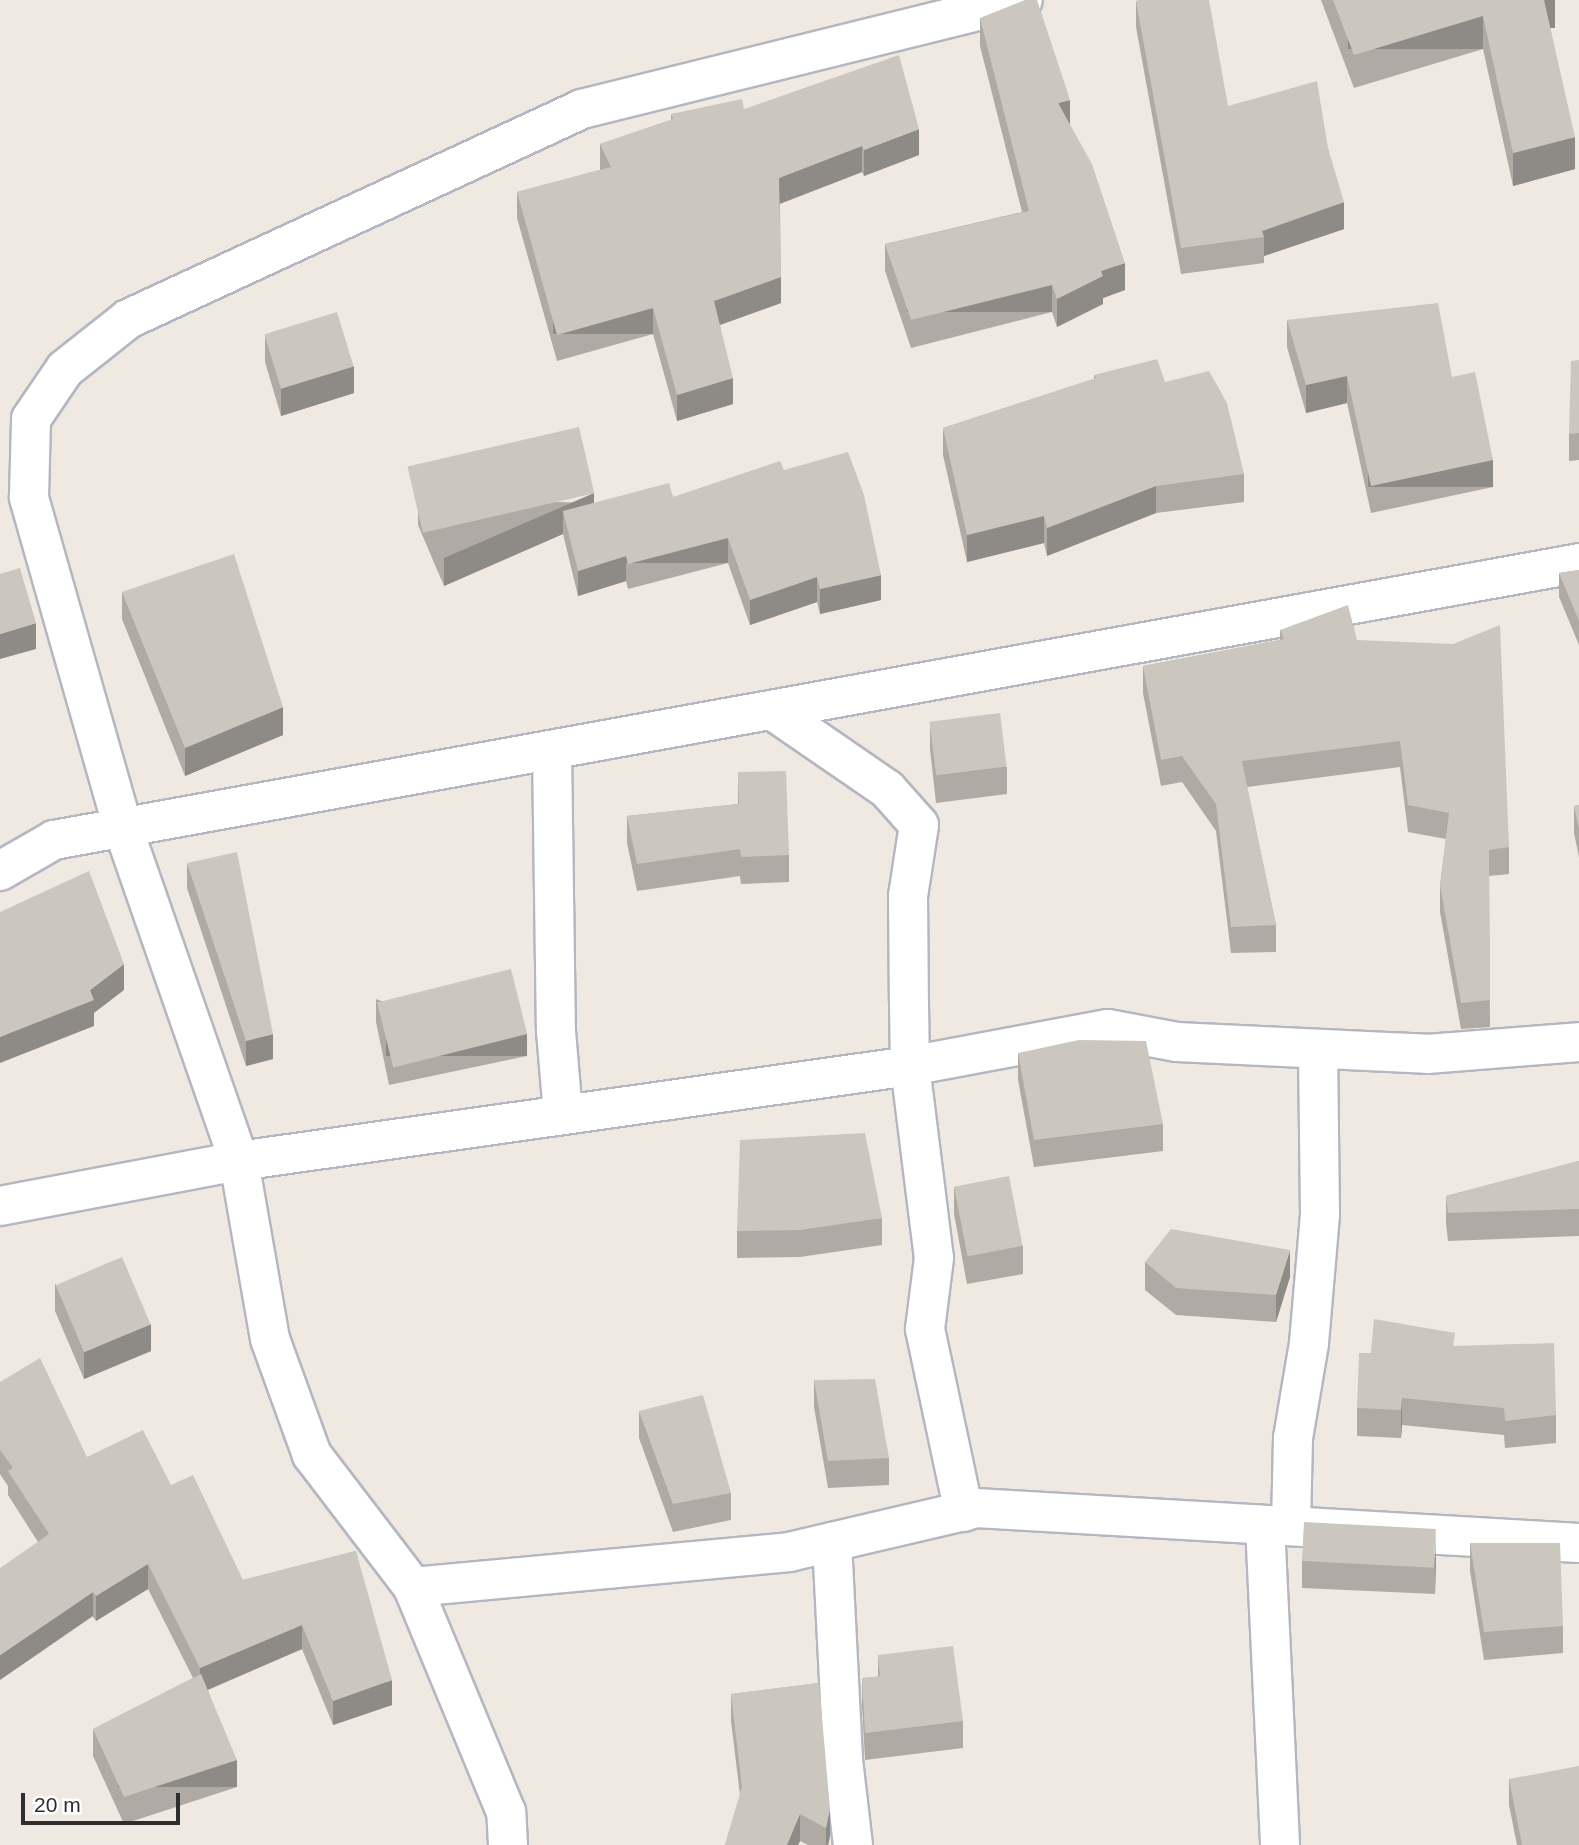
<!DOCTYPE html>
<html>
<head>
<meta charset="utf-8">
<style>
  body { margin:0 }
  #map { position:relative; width:1579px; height:1845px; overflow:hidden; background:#efe9e1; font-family:Arial,sans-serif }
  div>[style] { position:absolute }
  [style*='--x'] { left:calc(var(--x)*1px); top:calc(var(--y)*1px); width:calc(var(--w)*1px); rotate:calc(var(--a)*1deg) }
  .roads { filter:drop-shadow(2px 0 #b4b7c1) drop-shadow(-2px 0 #b4b7c1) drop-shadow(0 2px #b4b7c1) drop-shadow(0 -2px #b4b7c1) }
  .minor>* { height:38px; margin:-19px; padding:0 19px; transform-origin:19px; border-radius:19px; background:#fff }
  .wall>* { inset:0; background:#afaba4 }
  .shaded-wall>* { inset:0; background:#8e8b86; transform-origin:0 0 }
  .building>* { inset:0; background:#cbc7bf; transform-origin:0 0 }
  span { translate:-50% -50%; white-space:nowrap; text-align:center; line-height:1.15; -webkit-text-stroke:6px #fff; paint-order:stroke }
  .scale { position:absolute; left:21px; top:1793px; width:159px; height:32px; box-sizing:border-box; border:4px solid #2e2e2e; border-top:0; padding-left:9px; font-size:21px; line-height:24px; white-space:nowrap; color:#2e2e2e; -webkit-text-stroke:5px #fff; paint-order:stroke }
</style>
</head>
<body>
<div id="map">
  <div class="roads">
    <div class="minor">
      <div style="--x:772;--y:710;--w:140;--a:34.5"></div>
      <div style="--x:887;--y:789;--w:48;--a:48.4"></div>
      <div style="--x:919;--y:825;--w:72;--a:98.8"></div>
      <div style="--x:908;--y:896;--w:108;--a:89.5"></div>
      <div style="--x:909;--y:1004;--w:62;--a:89.1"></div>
      <div style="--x:910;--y:1066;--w:193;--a:82.9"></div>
      <div style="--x:934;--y:1258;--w:72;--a:97.2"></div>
      <div style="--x:925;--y:1329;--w:187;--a:78"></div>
      <div style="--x:552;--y:750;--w:281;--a:89.2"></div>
      <div style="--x:556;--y:1031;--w:84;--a:85.2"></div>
      <div style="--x:0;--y:871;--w:62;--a:-29.9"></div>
      <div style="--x:54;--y:840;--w:1550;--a:-10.29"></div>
      <div style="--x:0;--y:1206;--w:243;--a:-10.7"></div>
      <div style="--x:239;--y:1161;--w:678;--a:-8.06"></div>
      <div style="--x:910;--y:1066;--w:201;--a:-10.6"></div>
      <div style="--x:1108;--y:1029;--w:70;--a:10.7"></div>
      <div style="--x:1177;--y:1042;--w:250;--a:2.7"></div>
      <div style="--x:1427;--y:1054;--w:152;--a:-4.5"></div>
      <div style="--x:1265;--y:1525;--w:320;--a:87.3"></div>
      <div style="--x:1291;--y:1526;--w:88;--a:-88.7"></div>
      <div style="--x:1293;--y:1438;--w:96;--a:-80.4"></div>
      <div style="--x:1309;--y:1343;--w:129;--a:-85.1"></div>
      <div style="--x:1320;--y:1214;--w:165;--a:-90.7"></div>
      <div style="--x:832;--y:1542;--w:218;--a:87.1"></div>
      <div style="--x:843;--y:1760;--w:86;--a:83.3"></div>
      <div style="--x:413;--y:1587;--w:378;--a:-5.3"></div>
      <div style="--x:789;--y:1552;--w:192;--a:-13.2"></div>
      <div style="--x:976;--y:1508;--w:604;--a:3.32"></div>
      <div style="--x:508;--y:1845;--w:33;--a:-93"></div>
      <div style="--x:506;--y:1812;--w:243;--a:-112.5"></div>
      <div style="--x:413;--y:1587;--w:166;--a:-127.4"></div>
      <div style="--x:312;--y:1455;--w:123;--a:-109.9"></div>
      <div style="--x:270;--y:1339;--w:181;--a:-99.9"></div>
      <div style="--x:239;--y:1161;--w:353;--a:-109.2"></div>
      <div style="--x:123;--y:828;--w:344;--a:-105.9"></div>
      <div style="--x:29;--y:497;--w:78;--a:-88.5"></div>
      <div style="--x:31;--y:419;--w:60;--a:-55.8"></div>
      <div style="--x:65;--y:369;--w:80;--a:-38.4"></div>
      <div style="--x:128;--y:319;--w:500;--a:-24.82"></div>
      <div style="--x:582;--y:109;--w:454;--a:-13.9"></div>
    </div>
  </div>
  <div class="wall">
    <div style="clip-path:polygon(1321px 0,1555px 0,1555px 25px,1550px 26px,1575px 169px,1513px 186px,1483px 49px,1354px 88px)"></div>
    <div style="clip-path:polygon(1136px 1px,1228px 106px,1328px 148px,1344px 229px,1264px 256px,1264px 263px,1181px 274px,1136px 27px)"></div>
    <div style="clip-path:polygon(980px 18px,1070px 126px,1125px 290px,1103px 298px,1103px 304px,1057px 327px,1052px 312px,911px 348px,885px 271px,885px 244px,1022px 212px,980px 46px)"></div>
    <div style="clip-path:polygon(744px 109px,919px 155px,864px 176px,862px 172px,780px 204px,781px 303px,720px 325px,733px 404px,677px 421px,653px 334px,557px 361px,517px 218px,517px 192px,600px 170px,600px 144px,671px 120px,671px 114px)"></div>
    <div style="clip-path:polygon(1287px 320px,1452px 377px,1493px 487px,1371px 513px,1347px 403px,1306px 413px,1287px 347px)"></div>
    <div style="clip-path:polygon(265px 335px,354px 393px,281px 416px,265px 362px)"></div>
    <div style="clip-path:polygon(1579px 360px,1579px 460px,1569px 461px,1569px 434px)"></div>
    <div style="clip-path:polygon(1094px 375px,1165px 382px,1244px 474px,1244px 502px,1156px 513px,1047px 556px,1044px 543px,967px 562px,943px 455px,943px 428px,1094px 379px)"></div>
    <div style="clip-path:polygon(784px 470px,881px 600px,820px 614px,817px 602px,750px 625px,728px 563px,628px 589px,626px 581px,578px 596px,563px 534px,444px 586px,418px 525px,418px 498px,594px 503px,673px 497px)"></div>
    <div style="clip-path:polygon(1579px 570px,1579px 645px,1559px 597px,1559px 573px)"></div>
    <div style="clip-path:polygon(122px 592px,283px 735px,185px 776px,122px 619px)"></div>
    <div style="clip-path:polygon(1280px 630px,1357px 640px,1509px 847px,1509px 874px,1489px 876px,1490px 1027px,1461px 1029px,1440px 912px,1440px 885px,1446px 839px,1408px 832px,1400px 767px,1247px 787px,1276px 925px,1276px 952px,1231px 953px,1216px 831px,1182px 782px,1161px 786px,1143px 693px,1143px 666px,1280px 640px)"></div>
    <div style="clip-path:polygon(930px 722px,1007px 767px,1007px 794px,936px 803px,930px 749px)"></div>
    <div style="clip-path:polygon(738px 772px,789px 855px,789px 882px,741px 884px,740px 876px,637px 891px,627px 843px,627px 816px,738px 804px)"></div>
    <div style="clip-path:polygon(1579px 805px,1579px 857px,1574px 833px,1574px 806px)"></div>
    <div style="clip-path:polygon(187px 863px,273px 1059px,246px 1066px,187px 888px)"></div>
    <div style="clip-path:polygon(376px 999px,527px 1056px,389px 1085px,376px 1022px)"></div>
    <div style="clip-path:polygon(1018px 1053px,1163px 1124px,1163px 1151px,1034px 1167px,1018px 1080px)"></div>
    <div style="clip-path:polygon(1579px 1161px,1579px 1236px,1448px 1241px,1446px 1223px,1446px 1196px)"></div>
    <div style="clip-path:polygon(954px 1187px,1023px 1246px,1023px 1274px,967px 1284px,954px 1214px)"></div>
    <div style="clip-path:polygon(882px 1218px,882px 1245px,800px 1257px,737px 1258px,737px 1231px)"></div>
    <div style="clip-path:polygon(1145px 1262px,1290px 1277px,1276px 1322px,1176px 1315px,1145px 1290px)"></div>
    <div style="clip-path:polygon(55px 1284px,151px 1351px,84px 1379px,55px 1311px)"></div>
    <div style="clip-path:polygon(1455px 1346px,1556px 1415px,1556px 1443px,1505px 1448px,1504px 1435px,1402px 1425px,1401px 1438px,1357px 1436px,1357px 1408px)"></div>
    <div style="clip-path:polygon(814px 1380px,889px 1458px,889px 1485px,828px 1488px,814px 1407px)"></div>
    <div style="clip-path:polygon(0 1382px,87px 1457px,171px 1485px,243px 1580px,356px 1551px,392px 1705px,333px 1725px,302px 1649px,208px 1690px,237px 1787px,124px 1824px,93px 1756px,93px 1729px,193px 1678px,148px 1589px,96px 1621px,38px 1542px,8px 1495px,8px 1486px,0 1474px)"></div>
    <div style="clip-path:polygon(639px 1411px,731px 1493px,731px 1520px,673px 1532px,639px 1438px)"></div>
    <div style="clip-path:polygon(1470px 1543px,1563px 1626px,1563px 1653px,1484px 1660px,1470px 1571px)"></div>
    <div style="clip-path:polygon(1436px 1557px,1435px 1594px,1302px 1588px,1302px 1561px)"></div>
    <div style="clip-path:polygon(878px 1655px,963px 1721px,963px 1748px,865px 1760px,862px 1706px,862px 1678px,878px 1677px)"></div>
    <div style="clip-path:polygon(819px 1683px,830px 1836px,828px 1845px,808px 1845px,800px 1841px,798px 1845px,725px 1845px,740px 1795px,731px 1721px,731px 1694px)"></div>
    <div style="clip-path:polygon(1509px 1779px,1579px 1845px,1517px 1845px,1509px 1805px)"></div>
  </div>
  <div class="shaded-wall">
    <div style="left:1543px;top:0;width:12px;height:28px"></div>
    <div style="left:1483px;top:16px;width:33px;height:135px;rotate:90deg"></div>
    <div style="clip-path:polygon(1070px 100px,1070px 127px,1058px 103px)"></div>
    <div style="clip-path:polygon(919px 129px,919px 155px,864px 176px,864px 150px)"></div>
    <div style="clip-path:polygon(1575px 137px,1575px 169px,1513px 186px,1513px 153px)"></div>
    <div style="clip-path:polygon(862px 146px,862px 172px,779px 204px,779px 178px)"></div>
    <div style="clip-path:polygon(1344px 202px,1344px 229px,1264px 256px,1264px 237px,1262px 231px)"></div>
    <div style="clip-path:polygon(1125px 263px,1125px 290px,1103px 298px,1103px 304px,1057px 327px,1057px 299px,1101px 271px)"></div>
    <div style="clip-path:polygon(781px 277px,781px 303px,714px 327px,714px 301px)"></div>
    <div style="left:1052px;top:285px;width:27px;height:145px;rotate:90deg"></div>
    <div style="left:653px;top:308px;width:26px;height:100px;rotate:90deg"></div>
    <div style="clip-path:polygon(354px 366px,354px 393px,281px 416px,281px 388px)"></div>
    <div style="clip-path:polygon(1347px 376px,1347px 403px,1306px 413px,1306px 385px)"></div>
    <div style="clip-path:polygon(733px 378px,733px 404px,677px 421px,677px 395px)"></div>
    <div style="left:1493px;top:460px;width:27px;height:125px;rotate:90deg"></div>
    <div style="clip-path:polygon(1156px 486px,1156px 513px,1047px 556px,1047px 528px)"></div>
    <div style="clip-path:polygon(594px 493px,594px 521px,563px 511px,563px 534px,444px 586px,444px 558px)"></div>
    <div style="clip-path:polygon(1044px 516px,1044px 543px,967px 562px,967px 535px)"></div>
    <div style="left:728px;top:538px;width:25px;height:103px;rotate:90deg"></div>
    <div style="clip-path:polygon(626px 556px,626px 581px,578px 596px,578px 571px)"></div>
    <div style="clip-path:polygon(881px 575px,881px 600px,820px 614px,820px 589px)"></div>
    <div style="clip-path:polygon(817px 577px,817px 602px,750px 625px,750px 600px)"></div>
    <div style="clip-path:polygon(36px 623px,36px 649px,0 659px,0 634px)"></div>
    <div style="clip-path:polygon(283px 707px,283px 735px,185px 776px,185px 748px)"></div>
    <div style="clip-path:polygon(124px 964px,124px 990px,94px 1013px,94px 1026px,0 1063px,0 1037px,90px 990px)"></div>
    <div style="clip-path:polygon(273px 1034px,273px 1059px,246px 1066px,246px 1041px)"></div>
    <div style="left:527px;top:1034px;width:22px;height:141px;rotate:90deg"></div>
    <div style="clip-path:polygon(1290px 1250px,1290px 1277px,1276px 1322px,1276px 1295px)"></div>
    <div style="clip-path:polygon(151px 1324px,151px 1351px,84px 1379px,84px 1352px)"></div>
    <div style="clip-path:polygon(1402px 1398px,1402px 1425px,1401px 1438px,1401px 1410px)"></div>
    <div style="clip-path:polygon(1436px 1529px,1436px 1557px,1435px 1594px,1435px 1567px)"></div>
    <div style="clip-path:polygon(148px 1564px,148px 1589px,96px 1621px,96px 1596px)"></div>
    <div style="clip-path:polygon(93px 1592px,93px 1616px,0 1680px,0 1655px)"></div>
    <div style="clip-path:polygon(302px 1625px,302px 1649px,200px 1693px,200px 1668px)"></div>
    <div style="clip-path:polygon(392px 1680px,392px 1705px,333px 1725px,333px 1701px)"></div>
    <div style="left:237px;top:1760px;width:27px;height:119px;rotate:90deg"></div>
    <div style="clip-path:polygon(830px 1809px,830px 1836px,828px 1845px,826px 1845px,826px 1828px)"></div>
    <div style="clip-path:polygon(800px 1814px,800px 1841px,798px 1845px,787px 1845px)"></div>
  </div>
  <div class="building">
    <div style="clip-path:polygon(1025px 0,1037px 0,1070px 100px,1058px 103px,1092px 164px,1125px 263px,1101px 271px,1103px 276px,1057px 299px,1052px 285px,911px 320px,885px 244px,1029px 211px,980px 18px)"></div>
    <div style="clip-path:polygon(1139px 0,1209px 0,1228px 106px,1317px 81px,1328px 148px,1344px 202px,1262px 231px,1264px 237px,1181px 248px,1136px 1px)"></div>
    <div style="clip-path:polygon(1333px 0,1544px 0,1575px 137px,1513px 153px,1483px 16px,1354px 55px)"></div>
    <div style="clip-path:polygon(899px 55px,919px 129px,864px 150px,862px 146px,779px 178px,781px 277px,714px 301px,733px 378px,677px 395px,653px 308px,557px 335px,517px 192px,611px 167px,600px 144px,673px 119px,671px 114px,742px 99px,744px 109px)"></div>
    <div style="clip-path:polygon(1438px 303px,1452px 377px,1475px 372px,1493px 460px,1371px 486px,1347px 376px,1306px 385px,1287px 320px)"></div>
    <div style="left:337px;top:312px;width:57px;height:76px;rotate:73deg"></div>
    <div style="clip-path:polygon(1157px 359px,1165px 382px,1209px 371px,1227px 403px,1244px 474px,1156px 486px,1047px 528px,1044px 516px,967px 535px,943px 428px,1096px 378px,1094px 375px)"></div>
    <div style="clip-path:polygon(1579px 360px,1579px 433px,1569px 434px,1571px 361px)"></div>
    <div style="left:579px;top:427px;width:68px;height:176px;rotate:77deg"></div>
    <div style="clip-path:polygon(848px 452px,864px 495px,881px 575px,820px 589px,817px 577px,750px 600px,728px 538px,628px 564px,626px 556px,578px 571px,563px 511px,669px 483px,673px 497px,780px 461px,784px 470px)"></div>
    <div style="clip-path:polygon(234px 554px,283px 707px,185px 748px,122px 592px)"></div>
    <div style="clip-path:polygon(20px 568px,36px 623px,0 634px,0 574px)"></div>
    <div style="clip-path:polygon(1579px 570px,1579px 621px,1559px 573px)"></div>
    <div style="clip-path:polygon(1348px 605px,1357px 640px,1453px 644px,1500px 625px,1509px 847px,1489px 850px,1490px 1000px,1461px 1003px,1440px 885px,1449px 813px,1408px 805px,1400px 741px,1242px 761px,1276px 925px,1231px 927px,1216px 804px,1182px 756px,1161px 760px,1143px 666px,1284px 639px,1280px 630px)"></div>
    <div style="left:1000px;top:713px;width:54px;height:71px;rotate:83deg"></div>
    <div style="clip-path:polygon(786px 771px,789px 855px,741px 857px,740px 849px,637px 864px,627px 816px,739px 804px,738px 772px)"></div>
    <div style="clip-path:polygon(1579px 805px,1579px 829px,1574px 806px)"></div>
    <div style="clip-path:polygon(237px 852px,273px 1034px,246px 1041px,187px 863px)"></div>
    <div style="clip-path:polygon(89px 871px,124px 964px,90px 990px,94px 1000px,0 1037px,0 912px)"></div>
    <div style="left:511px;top:969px;width:67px;height:138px;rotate:76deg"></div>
    <div style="clip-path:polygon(1079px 1040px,1146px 1041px,1163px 1124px,1034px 1140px,1018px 1053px)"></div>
    <div style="clip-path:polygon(865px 1133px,882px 1218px,800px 1230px,737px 1231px,740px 1140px)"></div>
    <div style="clip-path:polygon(1579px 1161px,1579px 1209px,1448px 1213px,1446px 1196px)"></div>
    <div style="left:1009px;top:1176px;width:71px;height:56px;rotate:79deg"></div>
    <div style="clip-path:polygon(1171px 1229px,1290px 1250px,1276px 1295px,1176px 1288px,1145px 1262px)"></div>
    <div style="left:122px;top:1257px;width:73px;height:72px;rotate:67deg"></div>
    <div style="clip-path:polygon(1374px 1319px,1455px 1333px,1453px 1346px,1554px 1343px,1556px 1415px,1505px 1421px,1504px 1408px,1402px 1398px,1401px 1410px,1357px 1408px,1359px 1353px,1371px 1353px)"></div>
    <div style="clip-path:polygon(40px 1358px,87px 1457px,143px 1430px,171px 1485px,193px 1475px,243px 1580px,356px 1551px,392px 1680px,333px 1701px,302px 1625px,200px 1668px,148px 1564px,96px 1596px,93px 1592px,0 1655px,0 1568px,49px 1534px,8px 1471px,13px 1468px,0 1450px,0 1382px)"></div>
    <div style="clip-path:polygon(875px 1379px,889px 1458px,828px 1461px,814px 1380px)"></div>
    <div style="clip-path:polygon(703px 1395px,731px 1493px,673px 1504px,639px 1411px)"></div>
    <div style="left:1304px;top:1522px;width:132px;height:39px;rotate:3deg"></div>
    <div style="clip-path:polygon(1470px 1543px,1560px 1543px,1563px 1626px,1484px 1632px)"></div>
    <div style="clip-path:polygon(953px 1646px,963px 1721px,865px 1733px,862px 1678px,880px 1676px,878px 1655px)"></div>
    <div style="clip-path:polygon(201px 1674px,237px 1760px,124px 1797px,93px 1729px)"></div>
    <div style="clip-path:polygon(819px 1683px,830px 1809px,826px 1828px,800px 1814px,787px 1845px,725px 1845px,742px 1787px,731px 1694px)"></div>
    <div style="clip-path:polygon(1579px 1766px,1579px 1845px,1522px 1845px,1509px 1779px)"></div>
  </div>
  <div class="scale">20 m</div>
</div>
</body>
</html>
